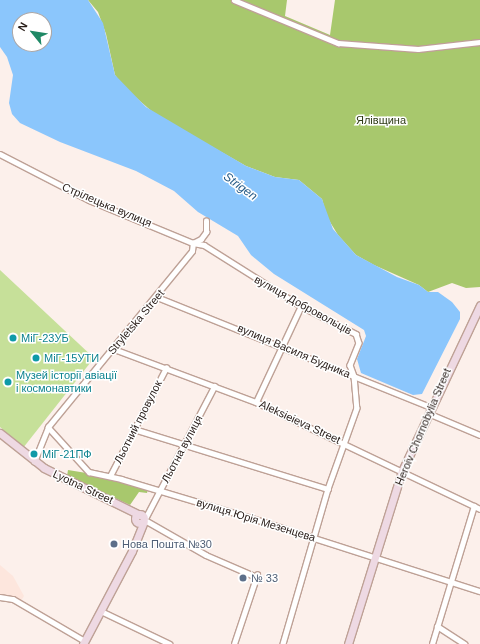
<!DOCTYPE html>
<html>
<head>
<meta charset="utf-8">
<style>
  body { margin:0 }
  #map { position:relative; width:480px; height:644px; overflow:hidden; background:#fcf0eb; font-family:Helvetica,sans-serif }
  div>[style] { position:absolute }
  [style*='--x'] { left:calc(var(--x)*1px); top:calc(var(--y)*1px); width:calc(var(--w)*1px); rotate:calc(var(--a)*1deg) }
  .built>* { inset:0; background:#fde6dd }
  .green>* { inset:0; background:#c6e099 }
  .forest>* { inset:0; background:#a8c86d }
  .water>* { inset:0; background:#8bc6fc }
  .roads { filter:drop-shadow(1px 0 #bea196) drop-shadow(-1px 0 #bea196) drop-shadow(0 1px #bea196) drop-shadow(0 -1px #bea196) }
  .street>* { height:4.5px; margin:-2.25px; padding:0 2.25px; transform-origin:2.25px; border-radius:2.25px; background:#fff }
  .secondary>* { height:7px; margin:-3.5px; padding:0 3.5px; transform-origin:3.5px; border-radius:3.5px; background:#eed9e3 }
  .secondary>.ring { margin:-3.5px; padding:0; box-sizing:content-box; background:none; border:7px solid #eed9e3; border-radius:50% }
  .dots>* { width:11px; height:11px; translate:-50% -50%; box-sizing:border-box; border:2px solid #fff; border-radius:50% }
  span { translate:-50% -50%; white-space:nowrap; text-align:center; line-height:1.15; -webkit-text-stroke:3px #fff; paint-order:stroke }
  .park-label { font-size:11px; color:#2f3b16 }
  .street-label { font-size:11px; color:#2c211d }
  .culture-label { font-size:11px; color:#0d838f }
  .left { translate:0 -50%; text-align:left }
  .service-label { font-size:11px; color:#4e5e75 }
  .water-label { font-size:12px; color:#265b87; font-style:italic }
  .north { position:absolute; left:12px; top:12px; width:40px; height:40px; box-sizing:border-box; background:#fff; border:1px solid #aba6a5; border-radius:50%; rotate:300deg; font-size:11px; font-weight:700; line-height:16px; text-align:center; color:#2c211d }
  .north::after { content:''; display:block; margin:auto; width:14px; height:18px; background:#1f8966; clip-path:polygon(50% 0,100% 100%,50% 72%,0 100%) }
</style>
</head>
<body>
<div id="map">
  <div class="built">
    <div style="clip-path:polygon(0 565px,13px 576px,24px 596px,21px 601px,0 598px)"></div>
  </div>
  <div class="green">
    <div style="clip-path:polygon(0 270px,94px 358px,23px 448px,0 427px)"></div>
  </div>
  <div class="forest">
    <div style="clip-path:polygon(88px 0,287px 0,285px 16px,330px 35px,335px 0,480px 0,480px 287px,466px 288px,452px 283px,428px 292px,419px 285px,374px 265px,356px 255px,338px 235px,327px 217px,322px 199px,299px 180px,275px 177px,246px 166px,156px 115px,125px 88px,115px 75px,106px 34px,98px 12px)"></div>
    <div style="clip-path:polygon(68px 470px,111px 477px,148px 489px,147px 493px,139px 492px,130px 505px,67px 476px)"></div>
  </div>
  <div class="water">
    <div style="clip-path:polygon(evenodd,0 0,88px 0,103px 23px,115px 75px,146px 107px,246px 166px,275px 177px,299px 180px,322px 199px,333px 229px,356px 255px,397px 277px,419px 285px,428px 292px,438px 292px,452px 302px,460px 312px,460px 319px,422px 394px,413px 395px,361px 373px,357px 359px,366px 336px,364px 330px,274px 274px,251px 255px,238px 236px,198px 212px,174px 191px,136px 171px,60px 142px,20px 123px,12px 114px,9px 103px,13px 75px,7px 57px,0 47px,0 0,20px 20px,44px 20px,44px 44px,20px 44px,20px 20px)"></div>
  </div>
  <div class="roads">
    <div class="street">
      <div style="--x:234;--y:0;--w:113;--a:22.5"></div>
      <div style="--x:338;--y:43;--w:80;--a:4.3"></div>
      <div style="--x:418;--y:49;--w:62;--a:-6.4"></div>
      <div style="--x:0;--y:154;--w:100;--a:27.3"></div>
      <div style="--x:89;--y:200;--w:113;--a:22.5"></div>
      <div style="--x:193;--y:243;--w:11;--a:10"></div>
      <div style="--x:204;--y:245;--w:115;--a:32.2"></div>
      <div style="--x:301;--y:306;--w:62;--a:27"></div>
      <div style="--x:356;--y:334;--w:9;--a:72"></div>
      <div style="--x:359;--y:343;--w:24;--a:112"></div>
      <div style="--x:350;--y:365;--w:12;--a:70"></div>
      <div style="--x:354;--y:376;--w:32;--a:85"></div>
      <div style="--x:357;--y:408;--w:86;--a:109.7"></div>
      <div style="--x:328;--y:489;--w:161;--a:106.2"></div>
      <div style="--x:157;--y:297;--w:295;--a:21.9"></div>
      <div style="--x:114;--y:349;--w:152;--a:20.5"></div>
      <div style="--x:256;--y:402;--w:248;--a:25.5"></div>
      <div style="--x:215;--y:386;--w:151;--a:117.6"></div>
      <div style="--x:145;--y:520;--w:70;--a:29.8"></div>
      <div style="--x:206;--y:555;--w:50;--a:23.5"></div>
      <div style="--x:256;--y:402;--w:106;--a:-64.9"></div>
      <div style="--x:428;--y:413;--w:56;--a:22.9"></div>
      <div style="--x:48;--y:427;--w:61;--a:47.7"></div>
      <div style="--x:89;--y:472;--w:33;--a:12"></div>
      <div style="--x:121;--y:479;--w:137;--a:16.6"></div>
      <div style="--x:252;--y:518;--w:239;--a:17.8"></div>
      <div style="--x:134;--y:429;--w:203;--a:17.2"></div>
      <div style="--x:34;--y:462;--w:38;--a:-68"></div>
      <div style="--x:48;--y:427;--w:227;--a:-50.7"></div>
      <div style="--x:192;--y:251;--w:8;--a:-83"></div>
      <div style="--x:193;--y:243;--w:9;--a:-27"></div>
      <div style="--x:201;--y:239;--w:9;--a:-54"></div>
      <div style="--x:206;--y:232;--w:11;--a:-90"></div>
      <div style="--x:110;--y:476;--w:122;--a:-62.6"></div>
      <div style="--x:0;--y:597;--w:13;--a:9"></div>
      <div style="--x:13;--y:599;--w:83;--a:30.3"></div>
      <div style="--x:101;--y:611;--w:76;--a:25.6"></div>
      <div style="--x:437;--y:626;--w:33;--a:33"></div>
      <div style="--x:234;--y:644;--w:73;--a:-71.6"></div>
      <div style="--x:432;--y:644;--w:144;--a:-73.1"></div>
    </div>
    <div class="secondary">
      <div style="--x:0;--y:433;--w:56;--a:38.5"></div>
      <div style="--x:44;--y:468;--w:107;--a:26.1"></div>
      <div class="ring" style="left:135.5px;top:514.5px;width:2px;height:2px"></div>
      <div style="--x:83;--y:644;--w:105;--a:-62.2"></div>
      <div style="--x:132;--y:551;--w:31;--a:-68"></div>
      <div style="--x:348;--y:644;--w:181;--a:-72.7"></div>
      <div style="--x:402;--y:471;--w:183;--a:-64.8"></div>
    </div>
  </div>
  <div class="dots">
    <div style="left:13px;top:338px;background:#0f9aa8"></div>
    <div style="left:36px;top:358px;background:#0f9aa8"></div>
    <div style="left:8px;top:382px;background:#0f9aa8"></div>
    <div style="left:34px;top:454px;background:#0f9aa8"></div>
    <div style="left:114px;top:544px;background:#5c6f8a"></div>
    <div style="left:243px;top:578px;background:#5c6f8a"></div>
  </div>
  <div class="park-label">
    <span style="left:381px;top:120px">Ялівщина</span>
  </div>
  <div class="street-label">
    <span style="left:107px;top:205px;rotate:23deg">Стрілецька вулиця</span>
    <span style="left:303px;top:305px;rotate:29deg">вулиця Добровольців</span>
    <span style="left:136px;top:322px;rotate:-50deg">Stryletska Street</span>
    <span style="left:294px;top:351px;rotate:23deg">вулиця Василя Будника</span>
    <span style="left:138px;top:422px;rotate:-63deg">Льотний провулок</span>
    <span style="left:300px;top:422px;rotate:25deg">Aleksieieva Street</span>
    <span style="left:423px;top:427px;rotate:-67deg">Heroiv Chornobylia Street</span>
    <span style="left:182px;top:449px;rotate:-62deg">Льотна вулиця</span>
    <span style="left:83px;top:487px;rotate:25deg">Lyotna Street</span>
    <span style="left:256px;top:520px;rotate:17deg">вулиця Юрія Мезенцева</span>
  </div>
  <div class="culture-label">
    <span class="left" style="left:21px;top:338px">МіГ-23УБ</span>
    <span class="left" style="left:44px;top:358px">МіГ-15УТИ</span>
    <span class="left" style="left:16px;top:382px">Музей історії авіації<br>і космонавтики</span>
    <span class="left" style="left:42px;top:454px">МіГ-21ПФ</span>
  </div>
  <div class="service-label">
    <span class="left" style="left:122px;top:544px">Нова Пошта №30</span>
    <span class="left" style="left:251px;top:578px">№ 33</span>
  </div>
  <div class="water-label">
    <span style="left:240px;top:187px;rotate:36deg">Strigen</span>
  </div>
  <div class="north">N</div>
</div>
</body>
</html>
